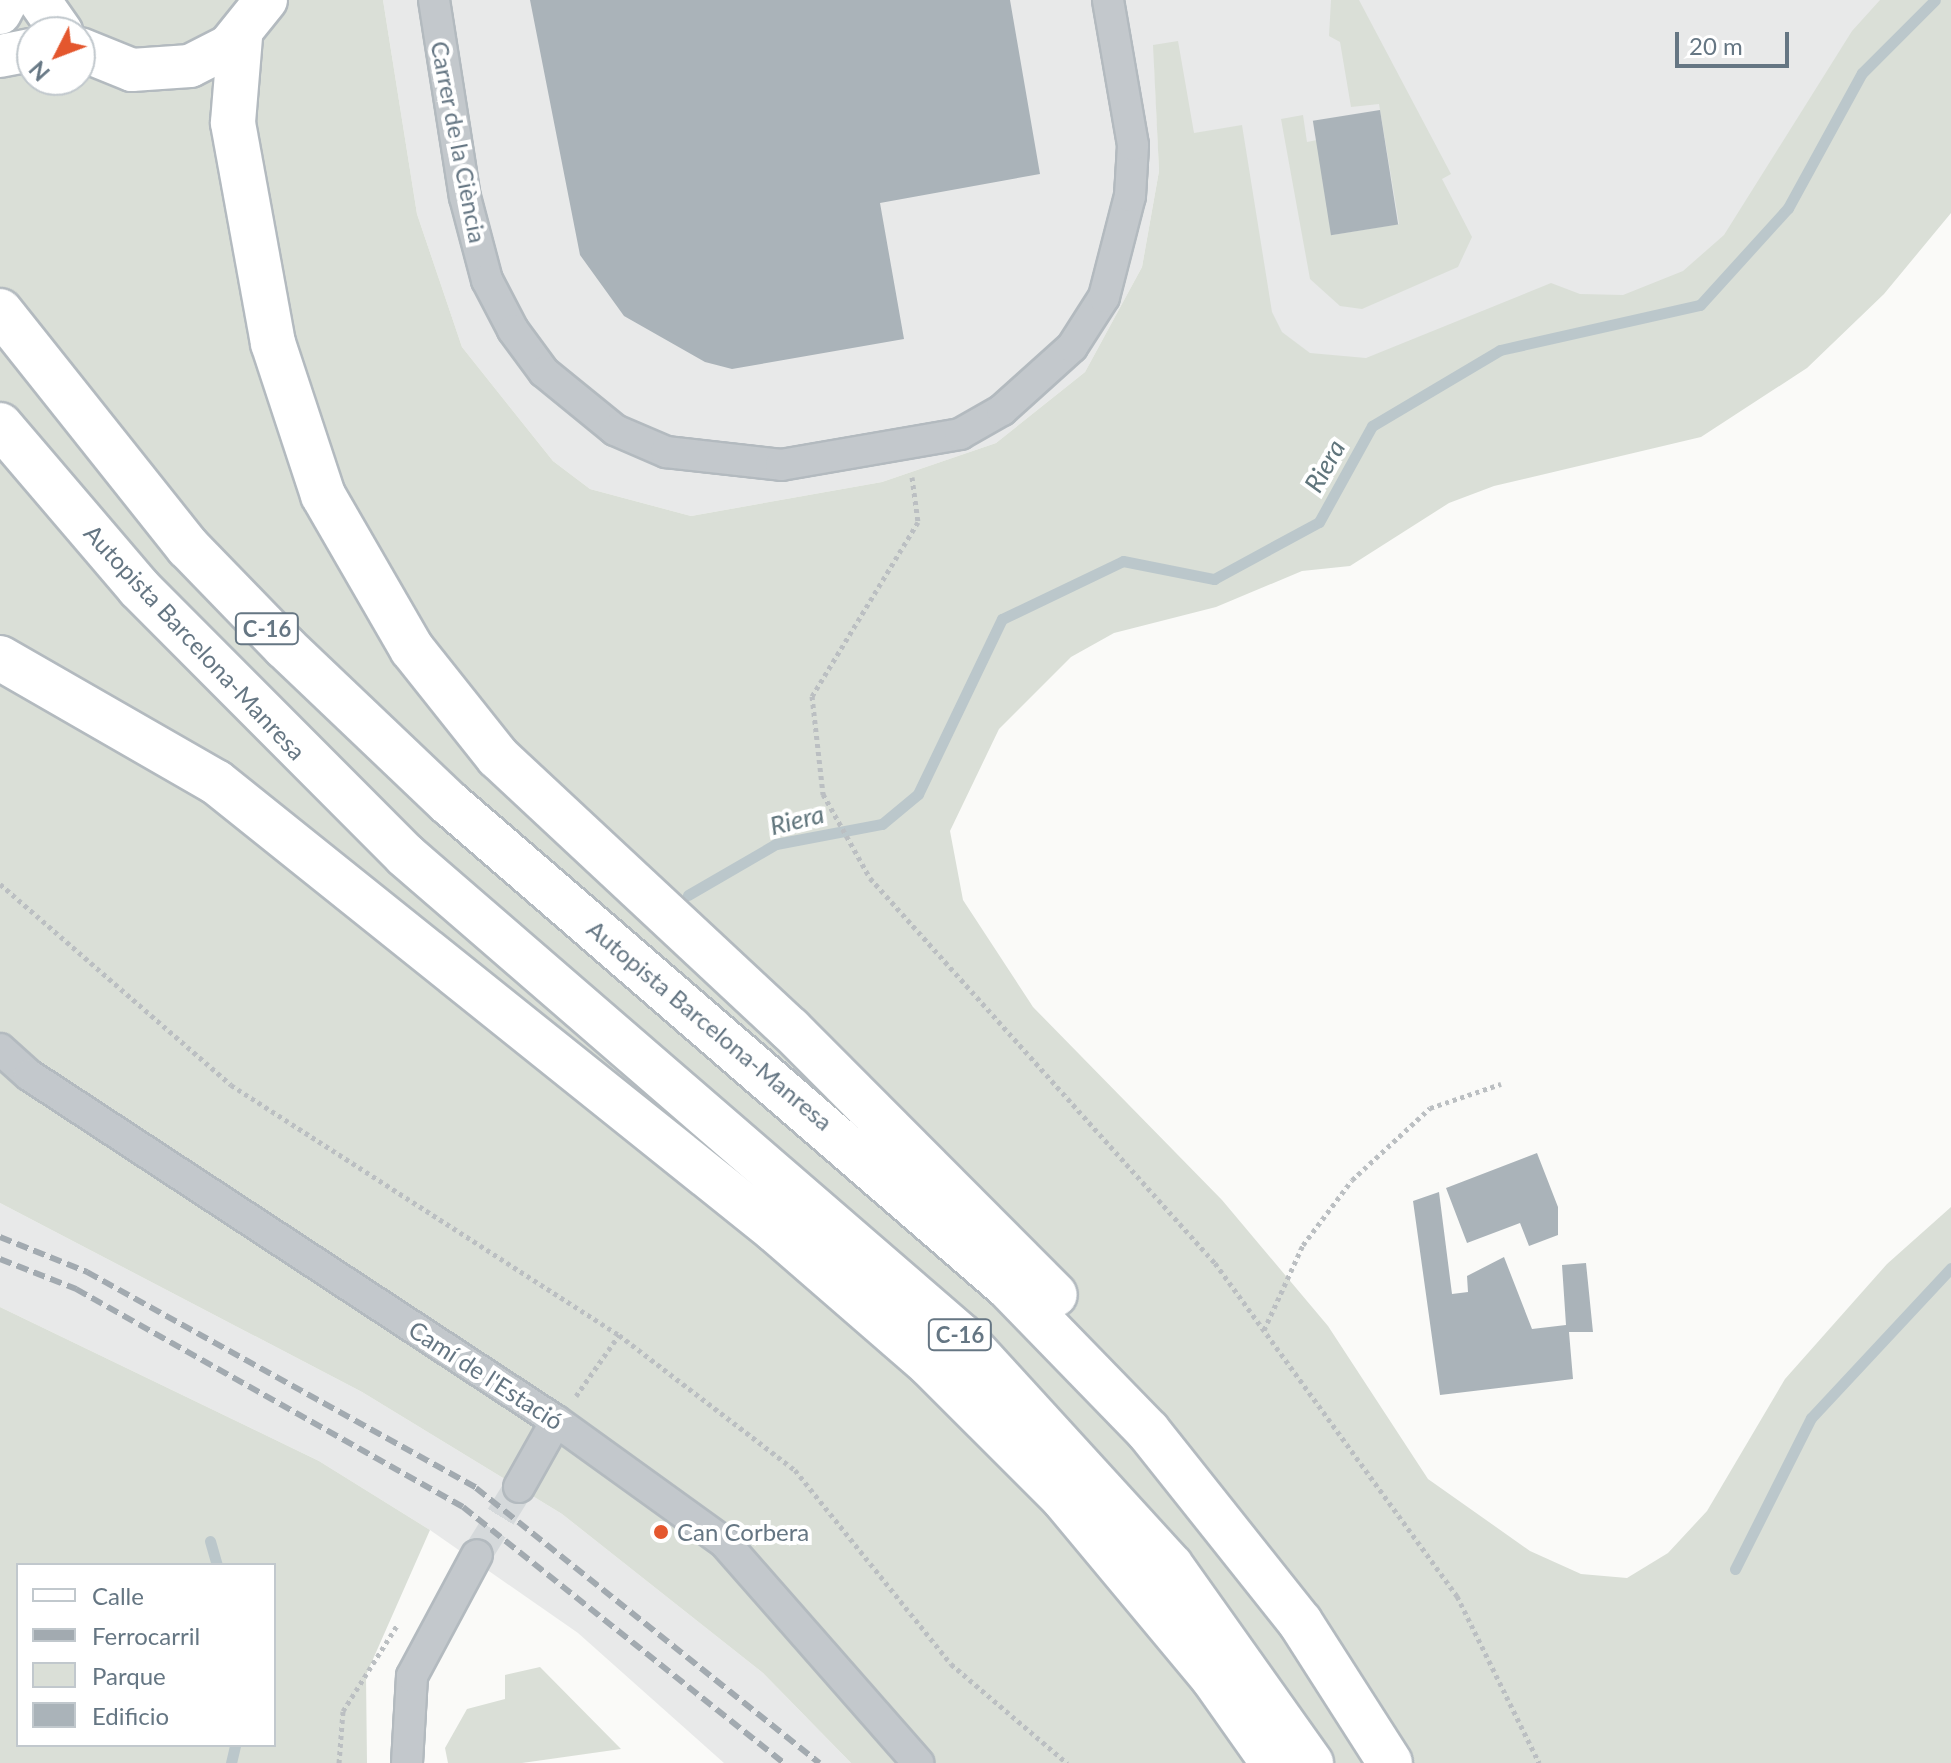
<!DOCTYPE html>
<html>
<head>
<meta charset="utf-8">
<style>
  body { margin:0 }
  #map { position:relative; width:1951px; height:1763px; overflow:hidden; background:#fafaf8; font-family:Lato,sans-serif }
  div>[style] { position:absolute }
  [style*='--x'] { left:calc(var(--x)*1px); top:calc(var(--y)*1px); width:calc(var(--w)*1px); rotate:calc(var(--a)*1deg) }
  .built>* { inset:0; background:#e8e9e9 }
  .green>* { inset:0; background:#dadfd7 }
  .stream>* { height:11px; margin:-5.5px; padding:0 5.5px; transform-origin:5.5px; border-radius:5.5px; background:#bbc7cb }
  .building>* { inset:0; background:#aab3b9; transform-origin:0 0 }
  .street-tunnel>* { height:30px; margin-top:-15px; transform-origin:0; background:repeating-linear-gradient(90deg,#d5d9db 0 30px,transparent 0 45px) }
  .path>* { height:5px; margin-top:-2.5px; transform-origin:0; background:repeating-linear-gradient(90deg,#bbbfc2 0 4px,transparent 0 8px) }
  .roads { filter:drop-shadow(2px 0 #b3babf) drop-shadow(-2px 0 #b3babf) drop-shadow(0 2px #b3babf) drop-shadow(0 -2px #b3babf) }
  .street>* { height:30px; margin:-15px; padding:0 15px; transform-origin:15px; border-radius:15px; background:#c3c8cc }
  .secondary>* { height:42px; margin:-21px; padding:0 21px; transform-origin:21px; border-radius:21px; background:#fff }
  .highway>* { height:44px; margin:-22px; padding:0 22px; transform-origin:22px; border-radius:22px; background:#fff }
  .rail>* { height:6px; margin-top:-3px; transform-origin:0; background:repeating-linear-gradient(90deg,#a2aab0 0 12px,transparent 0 18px) }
  .dots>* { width:22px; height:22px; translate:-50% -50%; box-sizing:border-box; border:4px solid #fff; border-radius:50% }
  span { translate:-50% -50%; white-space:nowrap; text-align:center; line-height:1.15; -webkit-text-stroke:8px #fff; paint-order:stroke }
  .shield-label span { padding:2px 6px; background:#fff; border:2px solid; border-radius:6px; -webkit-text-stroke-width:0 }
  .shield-label { font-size:22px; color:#657683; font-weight:700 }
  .street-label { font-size:24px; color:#657683 }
  .poi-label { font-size:24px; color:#657683 }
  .left { translate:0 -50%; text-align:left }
  .water-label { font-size:26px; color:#60757c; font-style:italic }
  .legend { position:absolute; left:16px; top:1563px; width:260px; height:184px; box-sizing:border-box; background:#fff; border:2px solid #c1c8cd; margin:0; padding:10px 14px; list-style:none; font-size:24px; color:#657683 }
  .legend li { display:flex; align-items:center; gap:16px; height:40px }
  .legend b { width:40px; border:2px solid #c1c8cd }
  .north { position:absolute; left:16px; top:16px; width:80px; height:80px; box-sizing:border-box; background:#fff; border:2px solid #c1c8cd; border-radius:50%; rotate:228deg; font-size:22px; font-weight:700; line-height:32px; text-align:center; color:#657683 }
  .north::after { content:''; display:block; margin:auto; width:28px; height:36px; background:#e4572e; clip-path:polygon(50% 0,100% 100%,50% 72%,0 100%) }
  .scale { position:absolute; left:1675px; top:32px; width:114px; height:36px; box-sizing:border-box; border:4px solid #657683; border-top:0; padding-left:10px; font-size:24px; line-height:28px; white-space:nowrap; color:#657683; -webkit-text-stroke:6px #fff; paint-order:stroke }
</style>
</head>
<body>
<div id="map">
  <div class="built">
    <div style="clip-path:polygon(383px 0,1951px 0,1951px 6px,1811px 203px,1264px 502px,1154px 57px,1159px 171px,1142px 267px,1085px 372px,996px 443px,882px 482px,691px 516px,590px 489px,553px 461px,462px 347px,417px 214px)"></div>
    <div style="clip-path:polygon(0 1203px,362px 1392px,562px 1514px,763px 1673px,851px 1763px,724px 1763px,578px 1633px,430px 1530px,319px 1461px,0 1307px)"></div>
  </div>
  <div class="green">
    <div style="clip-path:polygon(evenodd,0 0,383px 0,417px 214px,462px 347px,553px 461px,590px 489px,691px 516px,882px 482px,996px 443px,1085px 372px,1142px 267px,1159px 171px,1153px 45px,1178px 41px,1194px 133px,1242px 125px,1272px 312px,1282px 332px,1310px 353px,1366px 358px,1551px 283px,1580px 294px,1623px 295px,1683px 271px,1724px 235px,1852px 31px,1880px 0,1951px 0,1951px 213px,1884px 294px,1807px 368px,1701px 437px,1494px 486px,1449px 503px,1350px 566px,1302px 571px,1216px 607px,1114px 633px,1071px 657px,999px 729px,950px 831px,963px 900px,1033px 1007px,1222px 1200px,1328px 1326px,1428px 1479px,1530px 1551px,1581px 1574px,1627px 1578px,1668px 1553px,1707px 1511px,1785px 1379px,1887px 1264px,1951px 1207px,1951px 1763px,851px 1763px,763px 1673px,562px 1514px,362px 1392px,0 1203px,0 0,32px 32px,80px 32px,80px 80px,32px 80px,32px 32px)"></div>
    <div style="clip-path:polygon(1331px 0,1359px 0,1451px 174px,1442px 179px,1472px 237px,1458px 267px,1362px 309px,1340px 306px,1310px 279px,1281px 119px,1303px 115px,1307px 142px,1317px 140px,1332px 235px,1399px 224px,1379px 104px,1351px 107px,1340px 42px,1329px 36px)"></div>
    <div style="clip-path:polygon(evenodd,0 1307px,319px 1461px,430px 1530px,366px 1675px,367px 1763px,0 1763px,0 1307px,18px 1565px,274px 1565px,274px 1745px,18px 1745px,18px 1565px)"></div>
    <div style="clip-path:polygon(540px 1667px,621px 1749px,522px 1763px,448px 1763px,445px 1748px,467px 1709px,505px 1699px,505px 1675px)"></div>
  </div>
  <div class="stream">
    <div style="--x:688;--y:895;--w:102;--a:-30.1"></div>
    <div style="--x:776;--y:844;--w:108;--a:-10.7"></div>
    <div style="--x:882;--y:824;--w:47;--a:-39.8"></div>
    <div style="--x:918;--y:794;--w:194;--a:-64.4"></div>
    <div style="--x:1002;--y:619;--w:134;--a:-25.6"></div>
    <div style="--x:1123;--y:561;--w:93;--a:11.2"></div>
    <div style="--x:1214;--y:579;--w:119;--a:-28.5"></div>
    <div style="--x:1319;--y:522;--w:110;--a:-61.1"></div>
    <div style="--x:1372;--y:426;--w:149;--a:-30.7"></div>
    <div style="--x:1500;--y:350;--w:205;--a:-12.7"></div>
    <div style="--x:1700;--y:305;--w:131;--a:-47.8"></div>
    <div style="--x:1788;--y:208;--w:154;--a:-61.3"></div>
    <div style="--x:1862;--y:73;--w:103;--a:-45"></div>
    <div style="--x:210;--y:1541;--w:25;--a:74"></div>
    <div style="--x:1735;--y:1569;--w:169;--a:-63.3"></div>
    <div style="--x:1811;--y:1418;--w:205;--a:-47"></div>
    <div style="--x:231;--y:1763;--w:18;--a:-77"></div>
  </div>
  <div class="building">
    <div style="clip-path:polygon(530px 0,1010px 0,1040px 174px,880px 203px,904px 339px,732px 369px,705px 362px,624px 316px,580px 255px)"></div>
    <div style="left:1380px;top:110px;width:116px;height:68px;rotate:81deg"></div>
    <div style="clip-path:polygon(1537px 1153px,1558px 1207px,1558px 1235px,1529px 1246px,1520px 1223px,1467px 1243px,1446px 1188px)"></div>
    <div style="clip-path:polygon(1439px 1192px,1452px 1294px,1468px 1292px,1467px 1276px,1504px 1257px,1532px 1329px,1566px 1325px,1562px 1265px,1586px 1263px,1593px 1332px,1569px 1332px,1573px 1379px,1440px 1395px,1413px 1201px)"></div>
  </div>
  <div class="street-tunnel">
    <div style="--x:477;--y:1555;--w:80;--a:-58.3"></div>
  </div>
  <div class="path">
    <div style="--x:912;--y:477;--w:45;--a:82.4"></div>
    <div style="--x:918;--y:522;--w:204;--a:121.3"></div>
    <div style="--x:812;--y:696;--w:99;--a:83.6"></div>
    <div style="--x:823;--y:794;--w:96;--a:60.8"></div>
    <div style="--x:870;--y:878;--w:517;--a:48.14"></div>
    <div style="--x:1215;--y:1263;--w:412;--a:54"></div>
    <div style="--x:1457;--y:1596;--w:186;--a:63.8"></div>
    <div style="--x:0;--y:884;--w:306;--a:41"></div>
    <div style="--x:231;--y:1085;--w:462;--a:32.8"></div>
    <div style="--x:619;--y:1335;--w:222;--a:37.5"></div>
    <div style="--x:795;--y:1470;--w:249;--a:51.2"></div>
    <div style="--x:951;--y:1664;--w:153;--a:40.5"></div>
    <div style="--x:1264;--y:1330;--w:94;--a:-65.4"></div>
    <div style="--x:1303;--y:1245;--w:81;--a:-53"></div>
    <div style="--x:1352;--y:1180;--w:106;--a:-42.7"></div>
    <div style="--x:1430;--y:1108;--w:75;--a:-18.7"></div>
    <div style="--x:576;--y:1396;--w:75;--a:-54.8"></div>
    <div style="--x:339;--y:1763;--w:52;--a:-85.6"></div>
    <div style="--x:343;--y:1711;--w:103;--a:-57.7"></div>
  </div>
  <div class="roads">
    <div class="street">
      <div style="--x:434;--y:0;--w:199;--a:81.1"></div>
      <div style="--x:465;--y:197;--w:86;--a:75.2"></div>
      <div style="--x:487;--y:280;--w:56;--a:62.5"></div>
      <div style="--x:513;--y:330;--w:52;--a:53.6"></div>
      <div style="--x:544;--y:372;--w:92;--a:39.2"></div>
      <div style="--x:615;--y:430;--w:56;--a:23.3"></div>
      <div style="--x:666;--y:452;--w:116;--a:6.4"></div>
      <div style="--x:781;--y:465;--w:182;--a:-9.8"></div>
      <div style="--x:960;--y:434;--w:48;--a:-29.7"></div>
      <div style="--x:1002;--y:410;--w:94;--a:-42"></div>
      <div style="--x:1072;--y:347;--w:59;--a:-57.4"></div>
      <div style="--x:1104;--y:297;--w:104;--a:-75.6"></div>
      <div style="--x:1130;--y:196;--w:51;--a:-86.6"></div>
      <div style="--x:1133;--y:145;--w:147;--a:-99.8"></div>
      <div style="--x:0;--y:1049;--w:39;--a:42"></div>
      <div style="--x:29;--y:1075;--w:630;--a:33.29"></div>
      <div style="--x:556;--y:1421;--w:208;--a:35.8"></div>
      <div style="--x:725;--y:1543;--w:293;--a:48.7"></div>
      <div style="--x:519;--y:1487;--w:76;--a:-60.7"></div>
      <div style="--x:407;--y:1763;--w:87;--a:-86.7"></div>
      <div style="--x:412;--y:1676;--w:137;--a:-61.8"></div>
    </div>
    <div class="secondary">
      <div style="--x:39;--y:0;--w:39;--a:55"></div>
      <div style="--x:0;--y:13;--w:15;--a:-62"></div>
      <div style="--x:80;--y:49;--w:56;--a:22"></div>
      <div style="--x:132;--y:70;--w:58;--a:-3.9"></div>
      <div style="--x:190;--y:66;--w:44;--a:-27.1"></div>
      <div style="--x:229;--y:46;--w:59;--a:-51.2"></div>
      <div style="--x:0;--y:56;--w:33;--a:-11"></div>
    </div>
    <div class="highway">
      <div style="--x:240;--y:37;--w:86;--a:94.7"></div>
      <div style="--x:233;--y:123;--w:224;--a:79.7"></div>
      <div style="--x:273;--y:343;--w:160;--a:71.8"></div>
      <div style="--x:323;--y:495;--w:178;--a:60"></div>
      <div style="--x:412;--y:649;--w:138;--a:51.5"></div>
      <div style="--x:498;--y:757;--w:399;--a:43"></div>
      <div style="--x:790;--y:1029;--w:375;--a:45.1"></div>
      <div style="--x:0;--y:311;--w:302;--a:51.5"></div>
      <div style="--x:188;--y:547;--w:139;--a:45.9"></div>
      <div style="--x:285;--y:647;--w:226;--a:43.6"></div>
      <div style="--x:449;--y:803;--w:738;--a:40.88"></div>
      <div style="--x:1007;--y:1286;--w:202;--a:45.8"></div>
      <div style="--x:1148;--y:1431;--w:244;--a:51.5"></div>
      <div style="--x:1300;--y:1622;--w:167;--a:57.4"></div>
      <div style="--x:0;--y:425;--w:214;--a:49.5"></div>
      <div style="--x:139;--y:588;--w:377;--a:45.1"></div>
      <div style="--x:405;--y:855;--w:735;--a:40.86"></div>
      <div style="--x:961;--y:1336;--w:311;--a:47.6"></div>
      <div style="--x:1171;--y:1566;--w:242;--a:54.6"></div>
      <div style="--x:0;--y:658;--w:249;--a:29.9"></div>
      <div style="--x:216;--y:782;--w:718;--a:38.72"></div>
      <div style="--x:776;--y:1231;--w:204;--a:41"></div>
      <div style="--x:930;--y:1365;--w:188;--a:45"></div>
      <div style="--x:1063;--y:1498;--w:234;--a:50.2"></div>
      <div style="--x:1213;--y:1678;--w:104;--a:54.8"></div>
    </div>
  </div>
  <div class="rail">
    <div style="--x:0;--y:1237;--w:94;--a:21.9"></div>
    <div style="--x:87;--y:1272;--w:445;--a:29"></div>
    <div style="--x:476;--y:1488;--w:440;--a:38.7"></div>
    <div style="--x:0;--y:1259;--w:82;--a:21.5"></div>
    <div style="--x:76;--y:1289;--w:444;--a:29.4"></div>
    <div style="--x:463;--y:1507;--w:411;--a:38.6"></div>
  </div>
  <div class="dots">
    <div style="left:661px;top:1532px;background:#e4572e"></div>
  </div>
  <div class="shield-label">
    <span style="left:267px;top:629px">C-16</span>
    <span style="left:960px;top:1335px">C-16</span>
  </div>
  <div class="street-label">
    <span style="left:459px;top:142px;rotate:79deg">Carrer de la Ciència</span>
    <span style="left:195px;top:642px;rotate:47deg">Autopista Barcelona-Manresa</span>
    <span style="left:710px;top:1025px;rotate:40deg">Autopista Barcelona-Manresa</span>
    <span style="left:486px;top:1375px;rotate:33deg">Camí de l'Estació</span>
  </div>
  <div class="poi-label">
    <span class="left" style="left:677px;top:1532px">Can Corbera</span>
  </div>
  <div class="water-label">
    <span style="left:1325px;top:466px;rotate:-61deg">Riera</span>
    <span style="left:797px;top:820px;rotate:-14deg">Riera</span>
  </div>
  <ul class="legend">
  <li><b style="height:10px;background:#fff"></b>Calle</li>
  <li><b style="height:10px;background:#a2aab0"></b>Ferrocarril</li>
  <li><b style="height:22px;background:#dadfd7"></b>Parque</li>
  <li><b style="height:22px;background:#aab3b9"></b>Edificio</li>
  </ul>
  <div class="north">N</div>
  <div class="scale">20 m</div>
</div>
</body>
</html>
